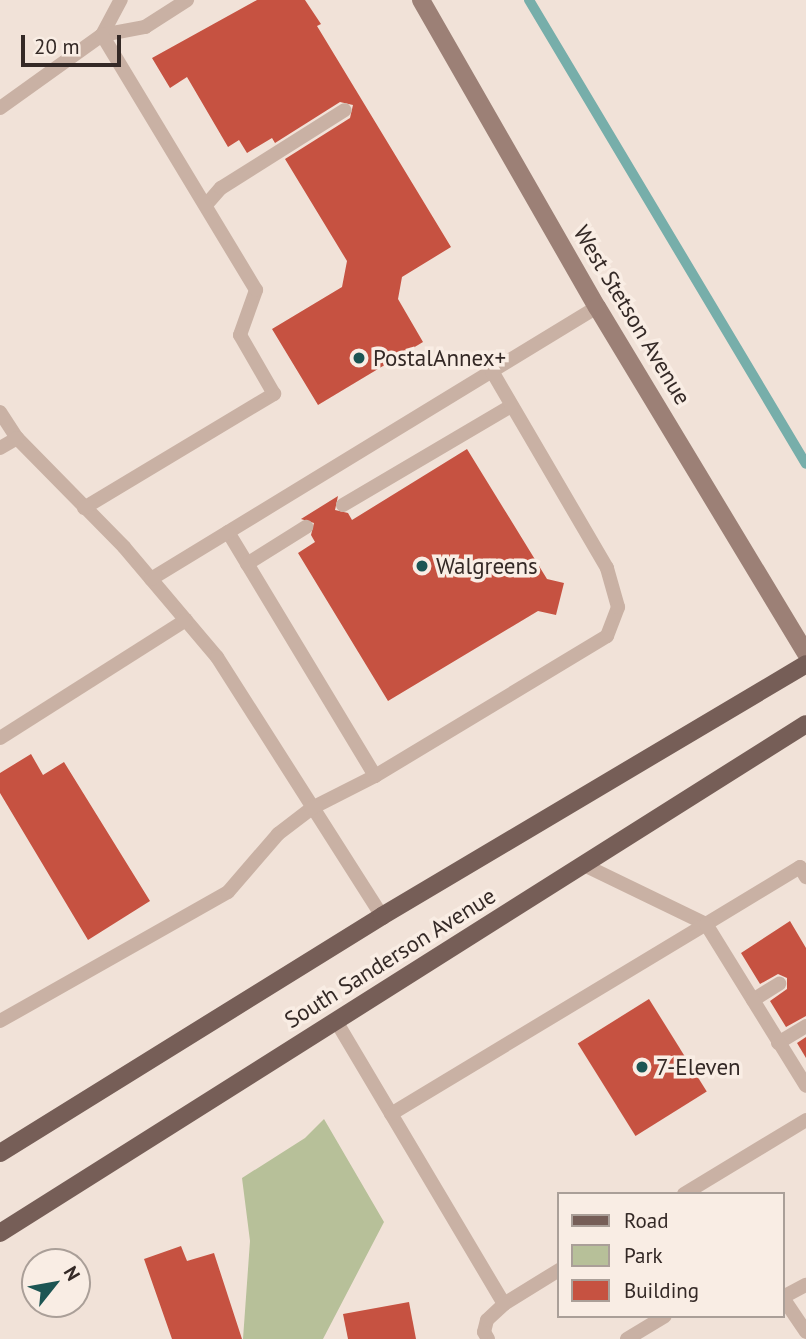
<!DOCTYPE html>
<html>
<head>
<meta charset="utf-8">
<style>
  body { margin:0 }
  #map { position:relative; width:806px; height:1339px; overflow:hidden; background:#f1e2d8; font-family:"PT Sans",sans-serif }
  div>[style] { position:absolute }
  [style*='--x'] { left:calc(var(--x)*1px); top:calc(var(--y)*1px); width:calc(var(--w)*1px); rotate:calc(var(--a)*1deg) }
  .green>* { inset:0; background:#b7c099 }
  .stream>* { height:10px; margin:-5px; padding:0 5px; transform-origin:5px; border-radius:5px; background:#77aeaa }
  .building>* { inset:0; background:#c65241; transform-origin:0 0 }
  .lane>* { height:14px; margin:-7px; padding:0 7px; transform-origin:7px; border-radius:7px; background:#c9b1a4 }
  .secondary>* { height:18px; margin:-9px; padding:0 9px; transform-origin:9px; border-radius:9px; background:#9c8076 }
  .primary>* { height:18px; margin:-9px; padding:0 9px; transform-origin:9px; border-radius:9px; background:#765e57 }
  .dots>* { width:19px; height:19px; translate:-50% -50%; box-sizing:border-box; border:4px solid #f9ede4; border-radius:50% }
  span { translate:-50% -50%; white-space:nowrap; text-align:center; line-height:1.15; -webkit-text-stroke:7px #f9ede4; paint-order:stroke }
  .street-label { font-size:23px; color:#342926 }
  .poi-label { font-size:23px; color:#342926 }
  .left { translate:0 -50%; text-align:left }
  .legend { position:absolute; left:557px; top:1192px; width:228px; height:126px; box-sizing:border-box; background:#f9ede4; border:2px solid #aa9f98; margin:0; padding:9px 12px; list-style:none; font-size:21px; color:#342926 }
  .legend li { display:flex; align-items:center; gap:14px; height:35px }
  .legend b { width:35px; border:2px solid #aa9f98 }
  .north { position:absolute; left:21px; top:1248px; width:70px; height:70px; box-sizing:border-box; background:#f9ede4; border:2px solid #aa9f98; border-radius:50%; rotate:59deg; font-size:19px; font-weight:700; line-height:28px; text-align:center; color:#342926 }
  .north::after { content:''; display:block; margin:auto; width:24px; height:32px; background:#1c5553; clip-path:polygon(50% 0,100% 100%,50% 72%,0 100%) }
  .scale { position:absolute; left:21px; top:35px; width:100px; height:32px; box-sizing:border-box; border:4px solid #342926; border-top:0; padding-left:9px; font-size:21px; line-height:24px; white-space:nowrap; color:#342926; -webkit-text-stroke:5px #f9ede4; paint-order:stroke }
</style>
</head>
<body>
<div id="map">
  <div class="green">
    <div style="clip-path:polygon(324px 1119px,384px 1222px,323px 1339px,243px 1339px,250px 1241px,242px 1178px,305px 1138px)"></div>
  </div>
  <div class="stream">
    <div style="--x:529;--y:0;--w:540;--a:59.16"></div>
  </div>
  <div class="building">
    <div style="clip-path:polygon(257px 0,305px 0,321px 24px,317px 26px,451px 247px,402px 277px,398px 299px,423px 342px,318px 405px,272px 329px,342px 287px,347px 261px,285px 159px,350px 118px,353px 105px,340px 102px,275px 143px,272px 138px,247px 153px,239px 140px,228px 147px,187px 77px,170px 88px,152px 58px)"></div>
    <div style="clip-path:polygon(467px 449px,547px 579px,564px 583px,556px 615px,538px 611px,388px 701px,298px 553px,315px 542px,311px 535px,314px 523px,301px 519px,338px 496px,335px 510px,348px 513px,352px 520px)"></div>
    <div style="clip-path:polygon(31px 754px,43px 775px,64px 762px,150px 901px,88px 940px,0 793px,0 773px)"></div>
    <div style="clip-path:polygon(790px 921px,806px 948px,806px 1016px,786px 1027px,770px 1001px,787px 989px,787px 978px,778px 974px,760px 984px,741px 953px)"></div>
    <div style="left:649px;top:999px;width:109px;height:84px;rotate:58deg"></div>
    <div style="clip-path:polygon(806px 1037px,806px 1058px,797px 1043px)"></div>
    <div style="clip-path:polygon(181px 1246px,187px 1261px,214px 1253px,242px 1339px,172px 1339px,144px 1259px)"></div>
    <div style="clip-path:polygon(409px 1302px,416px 1339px,348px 1339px,343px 1314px)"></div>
  </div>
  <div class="lane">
    <div style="--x:102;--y:35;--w:40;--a:-62"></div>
    <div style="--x:0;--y:108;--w:125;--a:-35.6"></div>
    <div style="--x:102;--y:35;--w:44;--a:-10.5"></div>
    <div style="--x:145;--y:27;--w:50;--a:-32.7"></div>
    <div style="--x:206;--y:205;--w:23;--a:-49"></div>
    <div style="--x:221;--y:188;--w:146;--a:-32.2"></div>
    <div style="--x:0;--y:412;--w:31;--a:57"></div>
    <div style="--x:17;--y:438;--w:153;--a:45.5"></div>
    <div style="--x:124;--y:547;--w:144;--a:49.8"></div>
    <div style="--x:217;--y:657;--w:307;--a:57.5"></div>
    <div style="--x:0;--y:448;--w:20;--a:-30"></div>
    <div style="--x:343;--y:505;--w:195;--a:-30.5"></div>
    <div style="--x:84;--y:508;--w:222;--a:-31"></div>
    <div style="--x:274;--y:394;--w:68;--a:-120"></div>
    <div style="--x:240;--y:335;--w:48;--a:-70.4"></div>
    <div style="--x:256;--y:290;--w:298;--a:-121.1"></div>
    <div style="--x:228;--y:532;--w:285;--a:58.9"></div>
    <div style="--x:247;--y:564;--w:70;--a:-32.1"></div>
    <div style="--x:151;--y:579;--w:522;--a:-31.38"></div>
    <div style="--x:0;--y:738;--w:220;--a:-32.4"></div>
    <div style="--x:584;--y:865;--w:136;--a:25.8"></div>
    <div style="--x:706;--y:924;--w:110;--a:-31.2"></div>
    <div style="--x:800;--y:867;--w:12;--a:59"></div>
    <div style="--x:753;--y:1000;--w:31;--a:-32"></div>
    <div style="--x:0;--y:1021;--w:262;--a:-29.5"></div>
    <div style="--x:228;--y:892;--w:77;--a:-49.2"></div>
    <div style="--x:278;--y:834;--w:43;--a:-37.4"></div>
    <div style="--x:312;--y:808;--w:71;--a:-26.9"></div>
    <div style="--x:375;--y:776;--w:271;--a:-31.1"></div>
    <div style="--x:607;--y:636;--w:31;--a:-69"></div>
    <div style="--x:618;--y:607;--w:41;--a:-105.8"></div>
    <div style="--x:607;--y:568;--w:228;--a:-120.3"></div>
    <div style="--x:336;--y:1021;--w:329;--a:59.3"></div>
    <div style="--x:504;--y:1304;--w:65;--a:-31.7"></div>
    <div style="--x:778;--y:1043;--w:33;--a:-31"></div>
    <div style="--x:391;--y:1114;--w:368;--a:-31.1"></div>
    <div style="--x:706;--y:924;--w:190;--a:58.3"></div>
    <div style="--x:684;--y:1194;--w:143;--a:-31.2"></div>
    <div style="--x:783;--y:1297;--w:26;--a:-28"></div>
    <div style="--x:783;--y:1298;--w:41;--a:55.9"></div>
    <div style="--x:488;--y:1339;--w:8;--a:-120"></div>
    <div style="--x:484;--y:1332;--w:12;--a:-76"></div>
    <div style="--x:487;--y:1320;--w:23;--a:-43"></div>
    <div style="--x:627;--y:1339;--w:44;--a:-31.2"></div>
  </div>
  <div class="secondary">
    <div style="--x:421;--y:0;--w:354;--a:60.2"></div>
    <div style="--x:597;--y:307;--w:404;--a:58.9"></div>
  </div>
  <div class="primary">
    <div style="--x:0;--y:1153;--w:450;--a:-31.8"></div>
    <div style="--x:382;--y:916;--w:493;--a:-30.7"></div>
    <div style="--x:0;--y:1233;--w:953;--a:-32.27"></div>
  </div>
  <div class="dots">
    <div style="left:359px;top:358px;background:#1c5553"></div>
    <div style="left:422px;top:566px;background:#1c5553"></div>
    <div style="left:642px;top:1067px;background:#1c5553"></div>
  </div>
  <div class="street-label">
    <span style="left:632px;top:315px;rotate:59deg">West Stetson Avenue</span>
    <span style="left:390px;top:958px;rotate:-32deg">South Sanderson Avenue</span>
  </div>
  <div class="poi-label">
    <span class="left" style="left:373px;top:358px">PostalAnnex+</span>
    <span class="left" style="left:436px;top:566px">Walgreens</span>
    <span class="left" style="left:656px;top:1067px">7-Eleven</span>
  </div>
  <ul class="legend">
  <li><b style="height:9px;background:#765e57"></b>Road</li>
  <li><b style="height:19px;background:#b7c099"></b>Park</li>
  <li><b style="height:19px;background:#c65241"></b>Building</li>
  </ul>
  <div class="north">N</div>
  <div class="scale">20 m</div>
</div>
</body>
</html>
